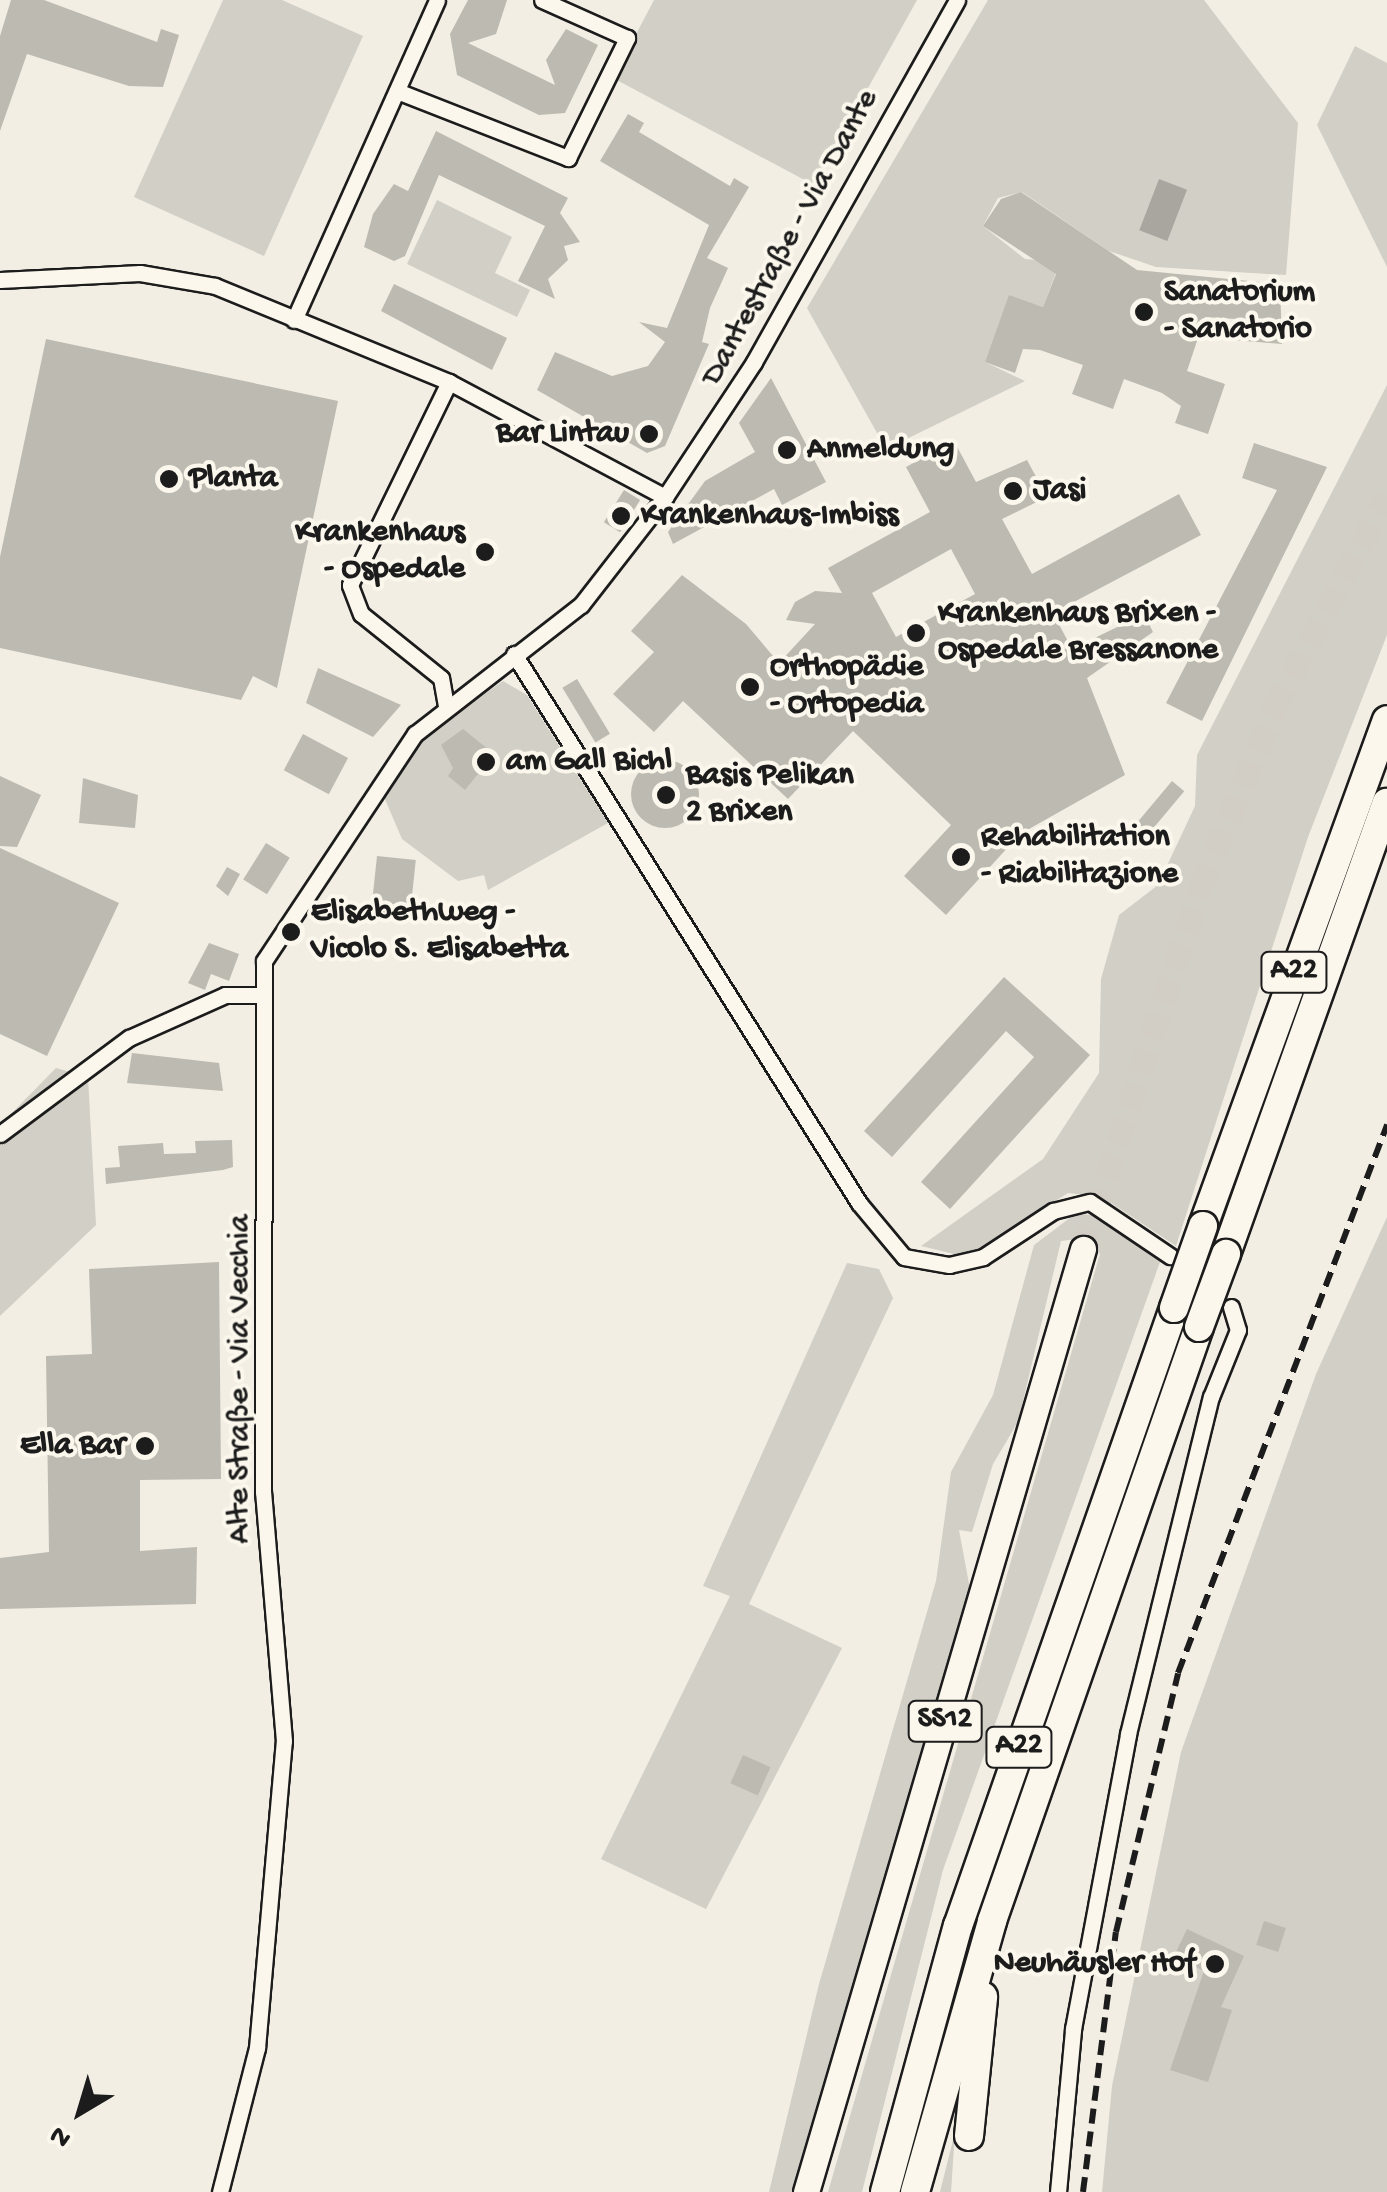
<!DOCTYPE html>
<html>
<head>
<meta charset="utf-8">
<style>
  body { margin:0 }
  #map { position:relative; width:1387px; height:2192px; overflow:hidden; background:#f2eee4; font-family:"Gochi Hand",sans-serif }
  div>[style] { position:absolute }
  [style*='--x'] { left:calc(var(--x)*1px); top:calc(var(--y)*1px); width:calc(var(--w)*1px); rotate:calc(var(--a)*1deg) }
  .green>* { inset:0; background:#d2cfc6 }
  .water>* { inset:0; background:#a9a6a0; transform-origin:0 0 }
  .building>* { inset:0; background:#bdbab1; transform-origin:0 0 }
  .round { border-radius:50% }
  .primary-tunnel>* { height:25px; margin-top:-12.5px; transform-origin:0; background:repeating-linear-gradient(90deg,#d2cec6 0 25px,transparent 0 37px) }
  .roads { filter:drop-shadow(2px 0 #1c1c1c) drop-shadow(-2px 0 #1c1c1c) drop-shadow(0 2px #1c1c1c) drop-shadow(0 -2px #1c1c1c) }
  .street>* { height:15px; margin:-7.5px; padding:0 7.5px; transform-origin:7.5px; border-radius:7.5px; background:#fbf7ec }
  .primary>* { height:25px; margin:-12.5px; padding:0 12.5px; transform-origin:12.5px; border-radius:12.5px; background:#fbf7ec }
  .highway>* { height:28px; margin:-14px; padding:0 14px; transform-origin:14px; border-radius:14px; background:#fbf7ec }
  .rail>* { height:6px; margin-top:-3px; transform-origin:0; background:repeating-linear-gradient(90deg,#1c1c1c 0 15px,transparent 0 23px) }
  .bridges { filter:drop-shadow(2px 0 #1c1c1c) drop-shadow(-2px 0 #1c1c1c) drop-shadow(0 2px #1c1c1c) drop-shadow(0 -2px #1c1c1c) }
  .highway-bridge>* { height:28px; margin:-14px; padding:0 14px; transform-origin:14px; border-radius:14px; background:#fbf7ec }
  .dots>* { width:28px; height:28px; translate:-50% -50%; box-sizing:border-box; border:5px solid #fbf7ec; border-radius:50% }
  span { translate:-50% -50%; white-space:nowrap; text-align:center; line-height:1.15; -webkit-text-stroke:8px #fbf7ec; paint-order:stroke }
  .shield-label span { padding:2px 8px; background:#fbf7ec; border:2px solid; border-radius:8px; -webkit-text-stroke-width:0 }
  .shield-label { font-size:30px; color:#1c1c1c; font-weight:700 }
  .street-label { font-size:32px; color:#1c1c1c }
  .poi-label { font-size:32px; color:#1c1c1c; font-weight:700 }
  .left { translate:0 -50%; text-align:left }
  .right { translate:-100% -50%; text-align:right }
  .north { position:absolute; left:30px; top:2062px; width:100px; height:100px; -webkit-text-stroke:8px #fbf7ec; paint-order:stroke; rotate:218deg; font-size:28px; font-weight:700; line-height:40px; text-align:center; color:#1c1c1c }
  .north::after { content:''; display:block; margin:auto; width:35px; height:45px; background:#1c1c1c; clip-path:polygon(50% 0,100% 100%,50% 72%,0 100%) }
</style>
</head>
<body>
<div id="map">
  <div class="green">
    <div style="clip-path:polygon(223px 0,282px 0,363px 36px,264px 256px,134px 197px)"></div>
    <div style="clip-path:polygon(654px 0,917px 0,814px 185px,613px 78px)"></div>
    <div style="clip-path:polygon(988px 0,1204px 0,1298px 123px,1286px 275px,1156px 267px,1109px 251px,1022px 192px,998px 198px,983px 226px,1025px 259px,1060px 262px,1043px 307px,1010px 296px,985px 362px,1025px 381px,886px 449px,807px 308px)"></div>
    <div style="clip-path:polygon(1355px 46px,1387px 63px,1387px 267px,1317px 125px)"></div>
    <div style="clip-path:polygon(437px 200px,512px 237px,495px 273px,530px 290px,517px 317px,407px 264px)"></div>
    <div style="clip-path:polygon(1387px 385px,1387px 635px,1308px 837px,1176px 1246px,1102px 1197px,1068px 1193px,980px 1248px,958px 1255px,921px 1246px,1043px 1159px,1099px 1073px,1101px 979px,1119px 915px,1158px 885px,1195px 806px,1197px 755px)"></div>
    <div style="clip-path:polygon(503px 681px,527px 695px,608px 823px,488px 890px,484px 875px,458px 881px,402px 839px,381px 790px,426px 734px)"></div>
    <div style="clip-path:polygon(56px 1068px,88px 1077px,96px 1225px,0 1316px,0 1125px)"></div>
    <div style="clip-path:polygon(1075px 1214px,1093px 1215px,1160px 1262px,943px 1870px,862px 2192px,828px 2192px,1100px 1254px,1085px 1238px,1061px 1241px,1018px 1422px,993px 1464px,972px 1532px,959px 1530px,970px 1589px,813px 2125px,792px 2192px,769px 2192px,819px 1984px,936px 1581px,951px 1472px,993px 1395px,1034px 1245px)"></div>
    <div style="clip-path:polygon(1387px 1217px,1387px 2192px,1102px 2192px,1112px 2086px,1181px 1752px,1316px 1374px)"></div>
    <div style="clip-path:polygon(847px 1263px,879px 1269px,893px 1298px,749px 1604px,842px 1648px,706px 1909px,601px 1859px,730px 1596px,703px 1586px)"></div>
    <div style="clip-path:polygon(955px 2132px,951px 2192px,940px 2192px)"></div>
  </div>
  <div class="water">
    <div style="left:1159px;top:179px;width:30px;height:55px;rotate:21deg"></div>
  </div>
  <div class="building">
    <div style="clip-path:polygon(11px 0,44px 0,157px 42px,161px 29px,179px 35px,163px 87px,129px 86px,27px 54px,0 131px,0 36px)"></div>
    <div style="clip-path:polygon(468px 0,507px 0,496px 34px,468px 43px,555px 85px,546px 60px,566px 29px,598px 45px,565px 113px,539px 115px,457px 75px,450px 34px)"></div>
    <div style="clip-path:polygon(628px 114px,644px 123px,639px 132px,730px 186px,734px 178px,749px 187px,707px 258px,728px 268px,710px 308px,702px 342px,709px 344px,665px 446px,647px 453px,537px 390px,555px 352px,612px 376px,648px 366px,665px 342px,639px 322px,667px 328px,709px 225px,600px 161px)"></div>
    <div style="clip-path:polygon(436px 131px,568px 198px,560px 213px,580px 242px,564px 246px,568px 260px,548px 279px,555px 299px,518px 281px,545px 226px,439px 175px,405px 256px,394px 261px,364px 247px,373px 214px,394px 184px,408px 191px)"></div>
    <div style="clip-path:polygon(1021px 192px,1137px 270px,1280px 284px,1282px 344px,1234px 340px,1236px 319px,1205px 317px,1187px 371px,1225px 384px,1208px 434px,1175px 423px,1181px 406px,1162px 393px,1124px 379px,1113px 409px,1072px 394px,1083px 365px,1040px 350px,1023px 349px,1015px 373px,985px 362px,1009px 295px,1043px 307px,1056px 274px,983px 226px,1001px 199px)"></div>
    <div style="clip-path:polygon(394px 284px,507px 338px,492px 370px,381px 311px)"></div>
    <div style="clip-path:polygon(46px 339px,338px 401px,277px 688px,253px 676px,241px 700px,0 648px,0 557px)"></div>
    <div style="clip-path:polygon(771px 378px,826px 482px,782px 505px,774px 489px,673px 544px,668px 532px,705px 481px,755px 452px,739px 423px)"></div>
    <div style="clip-path:polygon(evenodd,954px 441px,976px 482px,1027px 460px,1047px 497px,1002px 519px,1032px 574px,1179px 494px,1201px 535px,1053px 613px,1072px 649px,1144px 614px,1153px 632px,1087px 678px,1125px 775px,1020px 834px,946px 915px,904px 876px,951px 825px,853px 731px,788px 799px,683px 701px,654px 732px,613px 694px,654px 652px,631px 631px,682px 575px,746px 624px,779px 663px,815px 624px,786px 620px,795px 602px,815px 591px,842px 593px,828px 568px,930px 512px,906px 467px,954px 441px,951px 549px,975px 594px,896px 637px,872px 593px,951px 549px)"></div>
    <div style="clip-path:polygon(1254px 443px,1327px 467px,1202px 721px,1166px 703px,1277px 490px,1242px 478px)"></div>
    <div style="left:624px;top:490px;width:19px;height:38px;rotate:32deg"></div>
    <div style="clip-path:polygon(318px 668px,401px 705px,373px 737px,306px 703px)"></div>
    <div style="left:577px;top:679px;width:64px;height:17px;rotate:59deg"></div>
    <div style="clip-path:polygon(463px 729px,494px 754px,465px 790px,448px 776px,453px 768px,441px 745px)"></div>
    <div style="left:303px;top:734px;width:51px;height:41px;rotate:28deg"></div>
    <div class="round" style="left:631px;top:760px;width:68px;height:68px"></div>
    <div style="clip-path:polygon(0 776px,41px 795px,17px 847px,0 846px)"></div>
    <div style="clip-path:polygon(83px 778px,138px 795px,135px 828px,79px 823px)"></div>
    <div style="left:1172px;top:781px;width:16px;height:75px;rotate:40deg"></div>
    <div style="left:266px;top:843px;width:28px;height:43px;rotate:32deg"></div>
    <div style="clip-path:polygon(0 848px,119px 903px,47px 1056px,0 1034px)"></div>
    <div style="left:377px;top:856px;width:39px;height:58px;rotate:6deg"></div>
    <div style="clip-path:polygon(227px 867px,240px 874px,228px 896px,216px 886px)"></div>
    <div style="clip-path:polygon(209px 943px,239px 954px,229px 981px,211px 974px,205px 990px,188px 983px)"></div>
    <div style="clip-path:polygon(1004px 977px,1090px 1055px,950px 1209px,921px 1182px,1034px 1057px,1006px 1031px,892px 1157px,864px 1131px)"></div>
    <div style="clip-path:polygon(132px 1053px,219px 1063px,223px 1091px,127px 1083px)"></div>
    <div style="clip-path:polygon(232px 1140px,233px 1167px,223px 1170px,106px 1184px,105px 1168px,120px 1167px,118px 1146px,163px 1143px,164px 1154px,196px 1153px,195px 1141px)"></div>
    <div style="clip-path:polygon(219px 1262px,221px 1479px,140px 1480px,140px 1551px,197px 1547px,196px 1604px,0 1609px,0 1558px,49px 1552px,46px 1356px,92px 1354px,89px 1269px)"></div>
    <div style="left:743px;top:1755px;width:30px;height:31px;rotate:24deg"></div>
    <div style="left:1264px;top:1921px;width:23px;height:25px;rotate:18deg"></div>
    <div style="clip-path:polygon(1187px 1929px,1244px 1956px,1221px 2007px,1232px 2010px,1208px 2082px,1170px 2070px,1204px 1971px,1174px 1956px)"></div>
  </div>
  <div class="primary-tunnel">
    <div style="--x:1083;--y:1249;--w:379;--a:-72"></div>
    <div style="--x:1200;--y:888;--w:194;--a:-67.5"></div>
    <div style="--x:1274;--y:709;--w:241;--a:-62.1"></div>
  </div>
  <div class="roads">
    <div class="street">
      <div style="--x:397;--y:91;--w:184;--a:21.4"></div>
      <div style="--x:568;--y:158;--w:134;--a:-63.8"></div>
      <div style="--x:627;--y:38;--w:93;--a:-155.9"></div>
      <div style="--x:0;--y:280;--w:140;--a:-2.9"></div>
      <div style="--x:140;--y:273;--w:76;--a:9.8"></div>
      <div style="--x:215;--y:286;--w:253;--a:22.3"></div>
      <div style="--x:449;--y:382;--w:245;--a:28"></div>
      <div style="--x:294;--y:320;--w:350;--a:-65.9"></div>
      <div style="--x:665;--y:497;--w:162;--a:-56.6"></div>
      <div style="--x:754;--y:362;--w:415;--a:-60.7"></div>
      <div style="--x:514;--y:654;--w:648;--a:57.85"></div>
      <div style="--x:859;--y:1203;--w:70;--a:50.2"></div>
      <div style="--x:904;--y:1257;--w:46;--a:10.1"></div>
      <div style="--x:949;--y:1265;--w:35;--a:-13"></div>
      <div style="--x:983;--y:1257;--w:84;--a:-33.3"></div>
      <div style="--x:1053;--y:1211;--w:38;--a:-14"></div>
      <div style="--x:1090;--y:1202;--w:97;--a:34"></div>
      <div style="--x:446;--y:706;--w:28;--a:-100"></div>
      <div style="--x:441;--y:678;--w:102;--a:-141.3"></div>
      <div style="--x:361;--y:614;--w:31;--a:-111"></div>
      <div style="--x:350;--y:585;--w:226;--a:-64"></div>
      <div style="--x:0;--y:1134;--w:161;--a:-36.7"></div>
      <div style="--x:129;--y:1038;--w:105;--a:-24.1"></div>
      <div style="--x:225;--y:995;--w:33;--a:0"></div>
      <div style="--x:220;--y:2192;--w:149;--a:-75.6"></div>
      <div style="--x:257;--y:2048;--w:308;--a:-85"></div>
      <div style="--x:284;--y:1741;--w:250;--a:-94.8"></div>
      <div style="--x:263;--y:1492;--w:531;--a:-89.89"></div>
      <div style="--x:264;--y:961;--w:273;--a:-56.4"></div>
      <div style="--x:415;--y:734;--w:210;--a:-37.9"></div>
      <div style="--x:581;--y:605;--w:137;--a:-52.1"></div>
      <div style="--x:1058;--y:2192;--w:164;--a:-84.7"></div>
      <div style="--x:1073;--y:2029;--w:300;--a:-79.4"></div>
      <div style="--x:1128;--y:1734;--w:347;--a:-76.2"></div>
      <div style="--x:1211;--y:1397;--w:72;--a:-68.1"></div>
      <div style="--x:1238;--y:1330;--w:24;--a:-107"></div>
    </div>
    <div class="primary">
      <div style="--x:806;--y:2192;--w:983;--a:-73.63"></div>
    </div>
    <div class="highway">
      <div style="--x:1203;--y:1226;--w:538;--a:-70.02"></div>
      <div style="--x:1226;--y:1254;--w:479;--a:-70.4"></div>
      <div style="--x:969;--y:2136;--w:140;--a:-84.2"></div>
      <div style="--x:885;--y:2192;--w:276;--a:-74.7"></div>
      <div style="--x:958;--y:1926;--w:655;--a:-70.73"></div>
      <div style="--x:915;--y:2192;--w:282;--a:-74.1"></div>
      <div style="--x:992;--y:1921;--w:629;--a:-70.79"></div>
    </div>
  </div>
  <div class="rail">
    <div style="--x:1083;--y:2192;--w:262;--a:-82.8"></div>
    <div style="--x:1116;--y:1932;--w:266;--a:-76.5"></div>
    <div style="--x:1178;--y:1673;--w:587;--a:-69.12"></div>
  </div>
  <div class="bridges">
    <div class="highway-bridge">
      <div style="--x:1174;--y:1308;--w:87;--a:-70.5"></div>
      <div style="--x:1199;--y:1327;--w:78;--a:-69.7"></div>
    </div>
  </div>
  <div class="dots">
    <div style="left:1144px;top:312px;background:#1c1c1c"></div>
    <div style="left:649px;top:434px;background:#1c1c1c"></div>
    <div style="left:787px;top:450px;background:#1c1c1c"></div>
    <div style="left:169px;top:479px;background:#1c1c1c"></div>
    <div style="left:1013px;top:491px;background:#1c1c1c"></div>
    <div style="left:621px;top:516px;background:#1c1c1c"></div>
    <div style="left:485px;top:552px;background:#1c1c1c"></div>
    <div style="left:916px;top:633px;background:#1c1c1c"></div>
    <div style="left:750px;top:687px;background:#1c1c1c"></div>
    <div style="left:486px;top:762px;background:#1c1c1c"></div>
    <div style="left:666px;top:795px;background:#1c1c1c"></div>
    <div style="left:961px;top:857px;background:#1c1c1c"></div>
    <div style="left:291px;top:932px;background:#1c1c1c"></div>
    <div style="left:145px;top:1446px;background:#1c1c1c"></div>
    <div style="left:1215px;top:1964px;background:#1c1c1c"></div>
  </div>
  <div class="shield-label">
    <span style="left:1294px;top:972px">A22</span>
    <span style="left:945px;top:1721px">SS12</span>
    <span style="left:1019px;top:1747px">A22</span>
  </div>
  <div class="street-label">
    <span style="left:791px;top:238px;rotate:-61deg">Dantestraße - Via Dante</span>
    <span style="left:241px;top:1379px;rotate:-90deg">Alte Straße - Via Vecchia</span>
  </div>
  <div class="poi-label">
    <span class="left" style="left:1164px;top:312px">Sanatorium<br>- Sanatorio</span>
    <span class="right" style="left:629px;top:434px">Bar Lintau</span>
    <span class="left" style="left:807px;top:450px">Anmeldung</span>
    <span class="left" style="left:189px;top:479px">Planta</span>
    <span class="left" style="left:1033px;top:491px">Jasi</span>
    <span class="left" style="left:641px;top:516px">Krankenhaus-Imbiss</span>
    <span class="right" style="left:465px;top:552px">Krankenhaus<br>- Ospedale</span>
    <span class="left" style="left:938px;top:633px">Krankenhaus Brixen -<br>Ospedale Bressanone</span>
    <span class="left" style="left:770px;top:687px">Orthopädie<br>- Ortopedia</span>
    <span class="left" style="left:506px;top:762px">am Gall Bichl</span>
    <span class="left" style="left:686px;top:795px">Basis Pelikan<br>2 Brixen</span>
    <span class="left" style="left:981px;top:857px">Rehabilitation<br>- Riabilitazione</span>
    <span class="left" style="left:311px;top:932px">Elisabethweg -<br>Vicolo S. Elisabetta</span>
    <span class="right" style="left:125px;top:1446px">Ella Bar</span>
    <span class="right" style="left:1195px;top:1964px">Neuhäusler Hof</span>
  </div>
  <div class="north">N</div>
</div>
</body>
</html>
